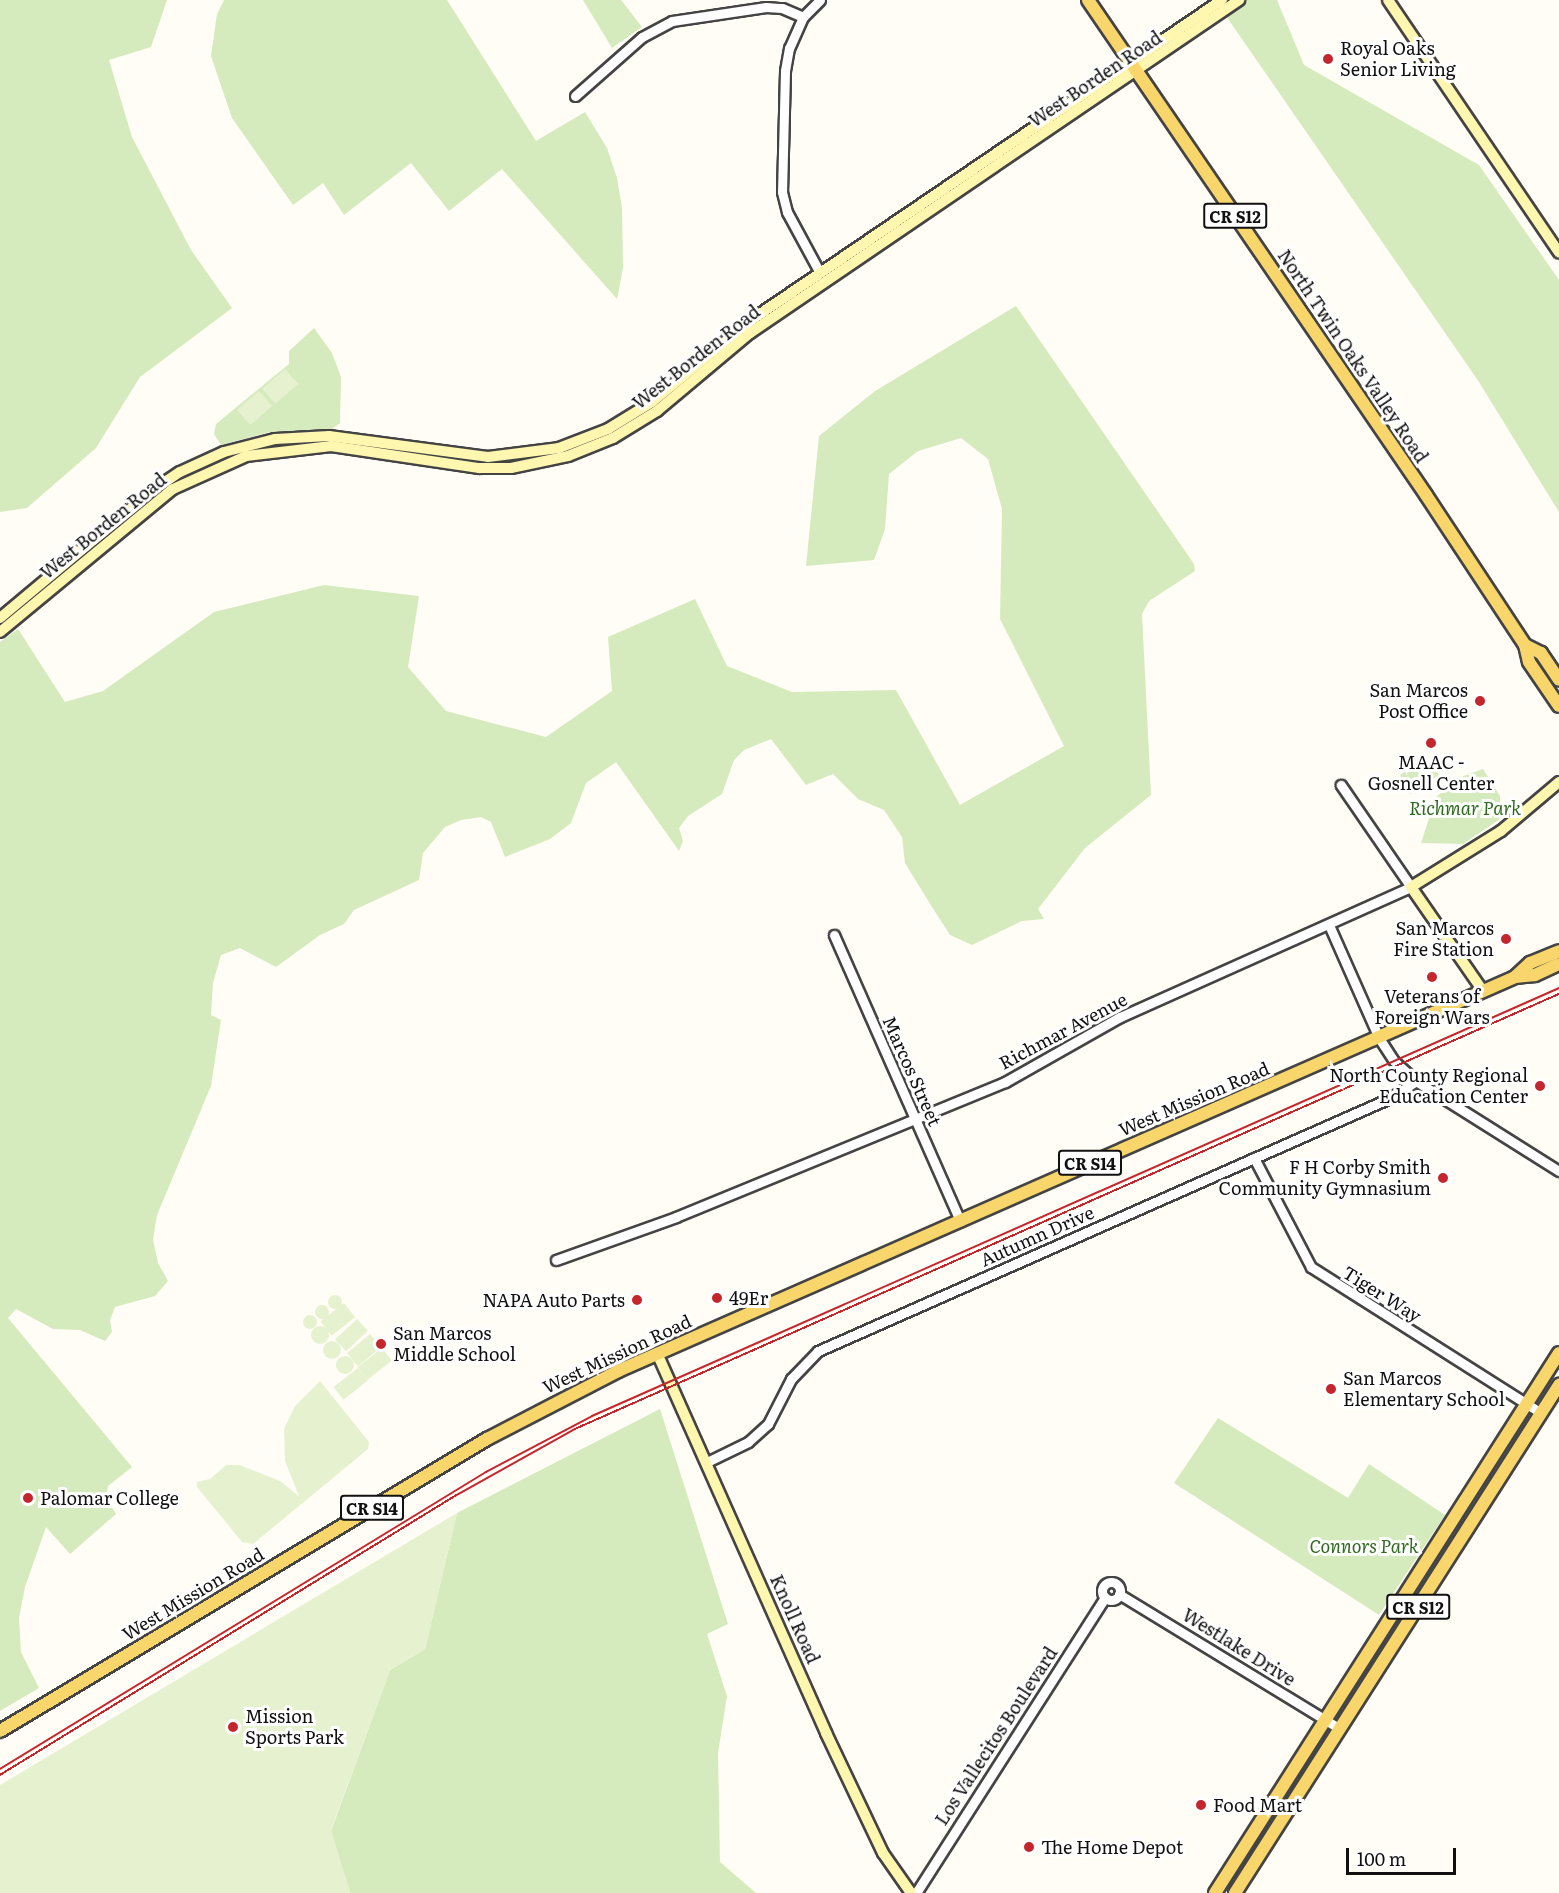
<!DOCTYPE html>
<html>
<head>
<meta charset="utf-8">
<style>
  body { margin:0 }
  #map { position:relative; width:1559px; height:1893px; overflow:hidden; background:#fffdf5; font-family:Literata,serif }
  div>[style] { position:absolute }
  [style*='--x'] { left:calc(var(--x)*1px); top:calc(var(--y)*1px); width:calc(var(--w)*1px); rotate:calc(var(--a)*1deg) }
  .green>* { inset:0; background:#d5ebbd }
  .pitch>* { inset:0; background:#e6f2cf; transform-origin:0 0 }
  .round { border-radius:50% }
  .roads { filter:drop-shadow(2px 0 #444) drop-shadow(-2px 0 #444) drop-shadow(0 2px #444) drop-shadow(0 -2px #444) }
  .tertiary>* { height:9px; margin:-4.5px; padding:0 4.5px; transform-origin:4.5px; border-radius:4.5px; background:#fff }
  .tertiary>.ring { margin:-4.5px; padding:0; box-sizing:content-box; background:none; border:9px solid #fff; border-radius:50% }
  .secondary>* { height:10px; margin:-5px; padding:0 5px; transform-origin:5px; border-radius:5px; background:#fff6b0 }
  .primary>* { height:12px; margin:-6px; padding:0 6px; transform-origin:6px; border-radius:6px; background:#f9d66b }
  .tram>* { height:1.5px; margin:-0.75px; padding:0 0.75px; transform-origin:0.75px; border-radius:0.75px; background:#c4262e }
  .rail>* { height:2px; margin:-1px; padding:0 1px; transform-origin:1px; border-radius:1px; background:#c4262e }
  .dots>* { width:16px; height:16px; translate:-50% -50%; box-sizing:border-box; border:3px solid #fff; border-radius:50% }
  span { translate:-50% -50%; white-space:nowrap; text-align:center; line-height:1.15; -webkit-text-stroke:6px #fff; paint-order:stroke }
  .shield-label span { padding:2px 4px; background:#fff; border:2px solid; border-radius:4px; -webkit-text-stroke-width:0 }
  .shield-label { font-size:16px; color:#111; font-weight:700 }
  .poi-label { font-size:18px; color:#111 }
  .left { translate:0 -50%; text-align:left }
  .right { translate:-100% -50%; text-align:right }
  .street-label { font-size:18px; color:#111 }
  .park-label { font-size:18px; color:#2f6b1f; font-style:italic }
  .scale { position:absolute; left:1346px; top:1848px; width:110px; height:27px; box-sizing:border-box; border:3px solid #111; border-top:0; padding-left:8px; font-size:18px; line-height:21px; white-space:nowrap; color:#111; -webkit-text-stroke:4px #fff; paint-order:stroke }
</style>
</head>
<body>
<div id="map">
  <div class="green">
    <div style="clip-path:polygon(0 0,167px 0,151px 47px,109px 60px,132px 137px,191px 250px,232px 308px,140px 377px,96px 448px,27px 508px,0 512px)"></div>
    <div style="clip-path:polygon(224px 0,447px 0,536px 141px,585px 112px,607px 148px,617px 178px,622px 208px,623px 268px,617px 299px,502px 169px,449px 211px,411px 163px,344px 215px,323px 183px,293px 205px,232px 118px,211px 56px,217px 14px)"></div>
    <div style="clip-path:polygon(583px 0,621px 0,642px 27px,612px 48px)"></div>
    <div style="clip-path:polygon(1215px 0,1277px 0,1304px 65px,1479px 165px,1559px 280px,1559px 512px,1479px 382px)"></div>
    <div style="clip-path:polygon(1016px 306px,1194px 564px,1195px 571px,1149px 601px,1142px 614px,1151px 795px,1085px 848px,1038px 909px,1044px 919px,1022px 921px,972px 945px,950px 935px,932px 907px,905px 863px,902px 837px,884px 810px,858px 799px,833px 774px,806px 785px,771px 739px,744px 750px,734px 760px,722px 794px,688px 816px,679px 828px,683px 841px,679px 851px,616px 762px,586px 783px,571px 823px,550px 839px,505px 857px,491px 822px,481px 817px,461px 820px,445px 827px,423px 853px,419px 880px,354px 910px,344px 924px,320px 935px,276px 967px,240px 948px,221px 955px,213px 983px,211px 1015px,221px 1020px,211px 1086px,157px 1215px,153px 1239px,158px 1263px,168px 1281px,155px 1296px,115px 1307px,110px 1320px,112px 1332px,105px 1341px,80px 1330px,53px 1329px,16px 1309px,8px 1318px,132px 1467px,108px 1486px,106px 1497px,116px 1514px,70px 1554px,46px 1527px,25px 1587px,19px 1618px,21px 1652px,39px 1688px,0 1711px,0 642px,18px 629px,65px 702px,103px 691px,214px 612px,324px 585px,419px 596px,408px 667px,446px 711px,546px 737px,612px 691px,608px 637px,695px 599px,727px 666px,792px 692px,896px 690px,960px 805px,1064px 746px,1000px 619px,1002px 509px,988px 459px,961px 438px,918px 451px,889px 474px,885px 529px,874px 560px,806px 566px,819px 436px,875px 391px)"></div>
    <div style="clip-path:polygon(314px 328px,332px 353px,341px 377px,340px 423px,332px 429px,269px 432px,221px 445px,214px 434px,216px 424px,289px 364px,289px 351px)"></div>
    <div style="clip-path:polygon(1412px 755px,1421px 769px,1431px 763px,1439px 775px,1410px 794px,1400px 775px,1406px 771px)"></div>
    <div style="clip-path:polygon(1483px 769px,1500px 796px,1500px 819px,1463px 844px,1421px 843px,1436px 797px,1461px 777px)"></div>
    <div style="clip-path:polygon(660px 1409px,728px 1624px,707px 1634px,727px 1696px,718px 1753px,720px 1862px,756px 1893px,350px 1893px,331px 1831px,390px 1670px,425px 1649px,457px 1513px)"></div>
    <div style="clip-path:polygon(1218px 1418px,1348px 1498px,1369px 1464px,1445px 1515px,1379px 1615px,1174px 1483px)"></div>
  </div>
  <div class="pitch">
    <div style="left:285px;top:369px;width:20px;height:30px;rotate:49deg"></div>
    <div style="left:259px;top:391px;width:20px;height:29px;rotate:49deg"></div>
    <div class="round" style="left:328px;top:1295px;width:14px;height:14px"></div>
    <div style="left:344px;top:1303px;width:18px;height:30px;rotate:52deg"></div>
    <div class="round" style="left:315px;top:1305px;width:14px;height:14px"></div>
    <div class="round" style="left:303px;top:1315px;width:14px;height:14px"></div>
    <div style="left:357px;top:1319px;width:16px;height:30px;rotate:47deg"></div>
    <div class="round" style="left:311px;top:1326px;width:18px;height:18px"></div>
    <div style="left:370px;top:1334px;width:17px;height:30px;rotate:50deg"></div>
    <div class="round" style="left:323px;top:1341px;width:18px;height:18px"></div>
    <div style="left:382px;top:1348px;width:16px;height:31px;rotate:52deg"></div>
    <div class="round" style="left:336px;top:1356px;width:18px;height:18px"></div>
    <div style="left:358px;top:1368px;width:16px;height:31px;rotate:52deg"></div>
    <div style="clip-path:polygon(320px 1381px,369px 1442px,368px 1449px,253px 1544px,242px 1542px,197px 1487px,197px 1482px,210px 1479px,226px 1465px,240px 1465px,280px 1481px,299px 1496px,285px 1461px,284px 1429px,295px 1406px)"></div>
    <div style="clip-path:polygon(457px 1513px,425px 1649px,390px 1670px,331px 1830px,350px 1893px,0 1893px,0 1785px)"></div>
  </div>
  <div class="roads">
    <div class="tertiary">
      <div style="--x:803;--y:17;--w:34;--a:114"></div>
      <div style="--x:789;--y:48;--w:23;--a:100"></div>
      <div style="--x:785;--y:71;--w:121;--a:91.4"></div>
      <div style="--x:782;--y:192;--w:21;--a:76"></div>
      <div style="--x:787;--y:212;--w:69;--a:61.6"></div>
      <div style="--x:575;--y:96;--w:89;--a:-41.4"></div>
      <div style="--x:642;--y:37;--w:34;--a:-28"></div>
      <div style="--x:672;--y:21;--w:95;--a:-8.5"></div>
      <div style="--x:766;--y:7;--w:16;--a:4"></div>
      <div style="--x:782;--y:8;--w:23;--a:23"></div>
      <div style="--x:803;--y:17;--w:24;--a:-45"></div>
      <div style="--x:1329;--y:925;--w:124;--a:66.1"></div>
      <div style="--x:1379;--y:1038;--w:27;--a:57"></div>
      <div style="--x:1394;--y:1061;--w:30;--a:42"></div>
      <div style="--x:1416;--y:1081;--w:169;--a:32.2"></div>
      <div style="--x:834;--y:935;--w:313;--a:66.2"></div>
      <div style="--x:1254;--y:1158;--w:123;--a:62.4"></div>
      <div style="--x:1311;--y:1267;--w:272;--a:32.4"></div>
      <div style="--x:556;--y:1260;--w:127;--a:-19.7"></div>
      <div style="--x:676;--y:1217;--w:356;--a:-22.3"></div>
      <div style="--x:1005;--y:1082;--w:132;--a:-29.5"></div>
      <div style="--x:1120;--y:1017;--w:319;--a:-24.1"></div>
      <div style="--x:1411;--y:887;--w:124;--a:-124.5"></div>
      <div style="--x:707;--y:1462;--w:46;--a:-26"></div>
      <div style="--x:748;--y:1442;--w:27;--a:-42"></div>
      <div style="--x:768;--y:1424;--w:51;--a:-62.9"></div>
      <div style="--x:791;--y:1379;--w:39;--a:-46"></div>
      <div style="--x:818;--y:1351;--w:625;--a:-23.86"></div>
      <div style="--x:1390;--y:1098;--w:31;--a:-33"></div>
      <div class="ring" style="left:1102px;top:1582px;width:9px;height:9px"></div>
      <div style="--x:1119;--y:1594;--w:259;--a:31.4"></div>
      <div style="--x:916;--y:1893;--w:351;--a:-57.4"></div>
    </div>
    <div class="secondary">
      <div style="--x:1388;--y:0;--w:305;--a:55.9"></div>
      <div style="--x:0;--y:618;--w:199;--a:-39.9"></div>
      <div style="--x:153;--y:490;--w:32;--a:-34"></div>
      <div style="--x:180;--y:472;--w:48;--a:-24.4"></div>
      <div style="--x:224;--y:452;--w:53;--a:-14.3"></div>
      <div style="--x:275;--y:439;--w:54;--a:-3.2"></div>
      <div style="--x:329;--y:436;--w:160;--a:7.5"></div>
      <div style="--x:488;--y:457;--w:72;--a:-7.2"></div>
      <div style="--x:559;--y:448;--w:53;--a:-21.2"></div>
      <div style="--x:608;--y:429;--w:52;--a:-31.5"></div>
      <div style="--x:652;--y:402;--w:132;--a:-39.5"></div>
      <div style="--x:754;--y:318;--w:566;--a:-34.2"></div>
      <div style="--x:0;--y:632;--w:224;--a:-39.6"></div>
      <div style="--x:173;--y:489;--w:80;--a:-24.3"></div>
      <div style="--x:246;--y:456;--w:86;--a:-6.7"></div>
      <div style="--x:331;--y:446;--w:150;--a:8.5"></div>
      <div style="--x:479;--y:468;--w:32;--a:0"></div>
      <div style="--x:511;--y:468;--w:58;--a:-11.9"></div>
      <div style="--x:568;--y:456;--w:48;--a:-21.8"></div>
      <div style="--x:613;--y:438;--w:52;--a:-31.5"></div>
      <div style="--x:657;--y:411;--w:121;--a:-40"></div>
      <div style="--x:750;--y:333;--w:592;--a:-34.25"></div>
      <div style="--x:1483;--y:991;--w:126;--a:-124.7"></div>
      <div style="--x:1411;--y:887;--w:106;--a:-31.9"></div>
      <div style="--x:1501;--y:831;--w:76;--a:-40.2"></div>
      <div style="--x:657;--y:1353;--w:416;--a:66"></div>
      <div style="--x:826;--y:1733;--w:133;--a:64.6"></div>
      <div style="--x:883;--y:1853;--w:49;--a:55"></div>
    </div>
    <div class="primary">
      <div style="--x:1088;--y:0;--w:599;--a:55.67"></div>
      <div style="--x:1426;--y:495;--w:180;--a:56.6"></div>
      <div style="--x:1525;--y:645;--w:17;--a:77"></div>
      <div style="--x:1529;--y:662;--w:53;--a:55.7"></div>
      <div style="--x:1525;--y:645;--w:18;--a:27"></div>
      <div style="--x:1541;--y:653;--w:32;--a:56"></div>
      <div style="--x:1515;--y:977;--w:21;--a:-43"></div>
      <div style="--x:1530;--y:963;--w:31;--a:-22"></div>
      <div style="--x:0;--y:1731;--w:568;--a:-30.95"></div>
      <div style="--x:487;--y:1439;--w:148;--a:-27.4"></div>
      <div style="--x:618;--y:1371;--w:980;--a:-23.71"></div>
      <div style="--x:1515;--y:977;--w:20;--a:-6"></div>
      <div style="--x:1535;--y:975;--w:26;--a:-25"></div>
      <div style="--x:1215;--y:1893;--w:640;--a:-57.5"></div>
      <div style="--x:1235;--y:1893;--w:603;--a:-57.47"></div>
    </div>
  </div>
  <div class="tram">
    <div style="--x:0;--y:1775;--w:534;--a:-31.52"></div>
    <div style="--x:455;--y:1496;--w:137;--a:-29.2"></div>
    <div style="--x:575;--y:1429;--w:1076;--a:-23.85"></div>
  </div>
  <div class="rail">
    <div style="--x:0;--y:1769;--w:570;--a:-31.43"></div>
    <div style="--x:486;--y:1472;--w:120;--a:-27.8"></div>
    <div style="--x:592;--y:1416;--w:1057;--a:-23.87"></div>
  </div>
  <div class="dots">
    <div style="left:1328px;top:59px;background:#c4262e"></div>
    <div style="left:1480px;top:701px;background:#c4262e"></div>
    <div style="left:1431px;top:743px;background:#c4262e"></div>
    <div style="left:1506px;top:939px;background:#c4262e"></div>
    <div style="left:1432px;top:977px;background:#c4262e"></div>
    <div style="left:1540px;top:1086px;background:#c4262e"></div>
    <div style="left:1443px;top:1178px;background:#c4262e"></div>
    <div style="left:717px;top:1298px;background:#c4262e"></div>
    <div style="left:637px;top:1300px;background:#c4262e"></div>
    <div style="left:381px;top:1344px;background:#c4262e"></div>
    <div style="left:1331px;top:1389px;background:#c4262e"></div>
    <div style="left:28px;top:1498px;background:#c4262e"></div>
    <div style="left:233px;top:1727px;background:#c4262e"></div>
    <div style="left:1201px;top:1805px;background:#c4262e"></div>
    <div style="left:1029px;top:1847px;background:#c4262e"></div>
  </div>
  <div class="shield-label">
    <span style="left:1235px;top:216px">CR S12</span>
    <span style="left:1090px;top:1163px">CR S14</span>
    <span style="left:372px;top:1508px">CR S14</span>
    <span style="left:1418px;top:1607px">CR S12</span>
  </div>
  <div class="poi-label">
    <span class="left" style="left:1340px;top:59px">Royal Oaks<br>Senior Living</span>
    <span class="right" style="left:1468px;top:701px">San Marcos<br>Post Office</span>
    <span style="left:1431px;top:773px">MAAC -<br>Gosnell Center</span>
    <span class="right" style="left:1494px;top:939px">San Marcos<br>Fire Station</span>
    <span style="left:1432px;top:1007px">Veterans of<br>Foreign Wars</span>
    <span class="right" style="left:1528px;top:1086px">North County Regional<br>Education Center</span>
    <span class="right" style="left:1431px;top:1178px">F H Corby Smith<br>Community Gymnasium</span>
    <span class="left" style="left:729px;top:1298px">49Er</span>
    <span class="right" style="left:625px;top:1300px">NAPA Auto Parts</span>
    <span class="left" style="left:393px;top:1344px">San Marcos<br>Middle School</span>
    <span class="left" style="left:1343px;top:1389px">San Marcos<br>Elementary School</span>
    <span class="left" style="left:40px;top:1498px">Palomar College</span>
    <span class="left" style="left:245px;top:1727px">Mission<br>Sports Park</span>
    <span class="left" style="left:1213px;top:1805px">Food Mart</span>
    <span class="left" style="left:1041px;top:1847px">The Home Depot</span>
  </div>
  <div class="street-label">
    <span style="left:1095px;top:79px;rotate:-34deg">West Borden Road</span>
    <span style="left:1353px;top:356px;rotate:56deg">North Twin Oaks Valley Road</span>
    <span style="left:696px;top:357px;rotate:-38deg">West Borden Road</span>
    <span style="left:103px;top:526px;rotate:-39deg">West Borden Road</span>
    <span style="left:1063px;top:1031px;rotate:-28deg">Richmar Avenue</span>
    <span style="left:912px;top:1071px;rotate:66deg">Marcos Street</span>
    <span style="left:1194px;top:1099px;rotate:-23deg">West Mission Road</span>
    <span style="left:1037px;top:1236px;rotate:-24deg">Autumn Drive</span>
    <span style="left:1382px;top:1294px;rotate:32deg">Tiger Way</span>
    <span style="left:617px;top:1354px;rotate:-25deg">West Mission Road</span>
    <span style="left:193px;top:1594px;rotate:-31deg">West Mission Road</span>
    <span style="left:795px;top:1619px;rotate:66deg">Knoll Road</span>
    <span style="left:1239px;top:1647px;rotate:32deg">Westlake Drive</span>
    <span style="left:996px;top:1736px;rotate:-57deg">Los Vallecitos Boulevard</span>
  </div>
  <div class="park-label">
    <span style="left:1465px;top:808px">Richmar Park</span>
    <span style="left:1364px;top:1546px">Connors Park</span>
  </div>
  <div class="scale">100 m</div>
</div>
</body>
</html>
